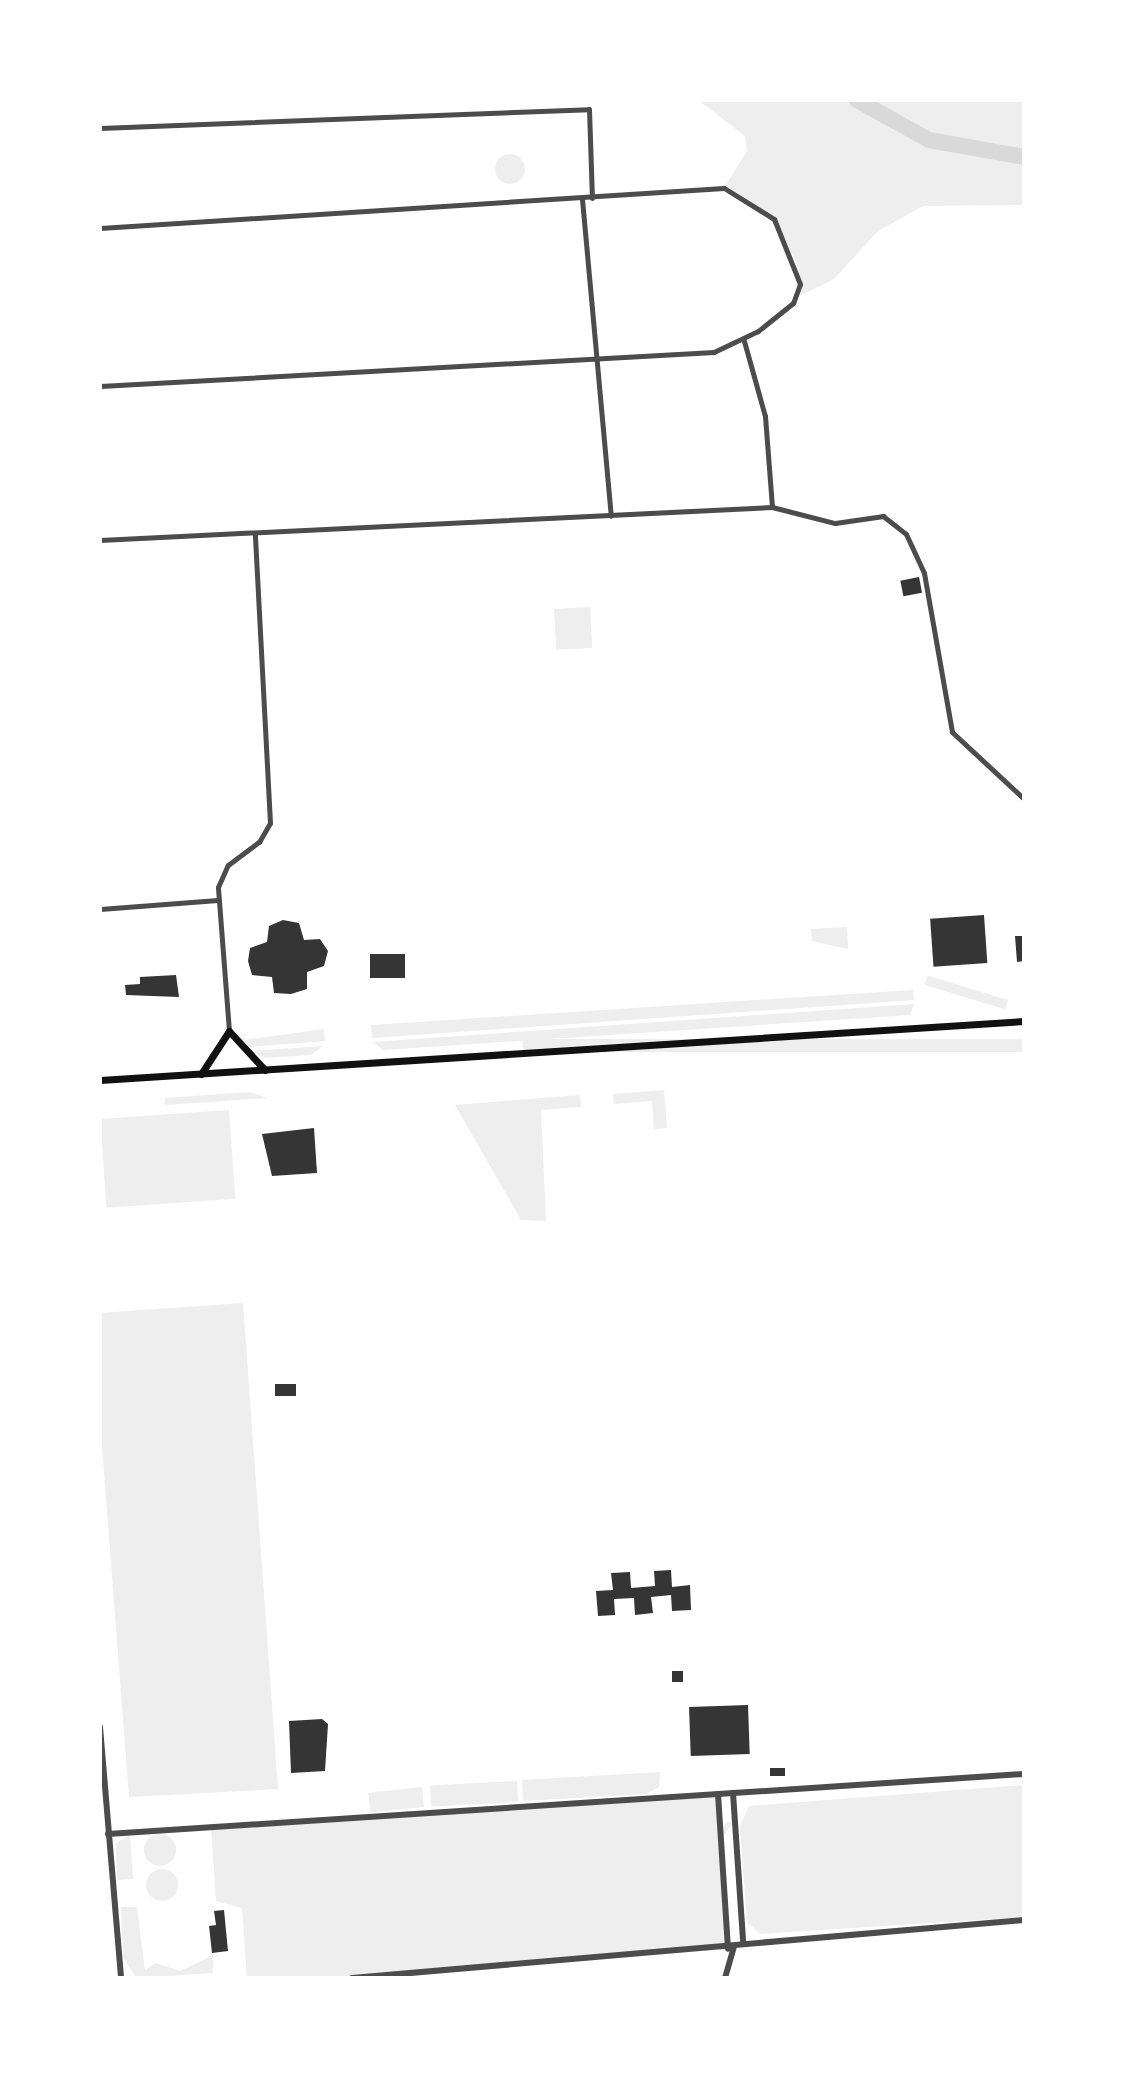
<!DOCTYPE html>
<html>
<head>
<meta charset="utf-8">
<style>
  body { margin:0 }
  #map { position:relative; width:1124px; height:2078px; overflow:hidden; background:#fff; font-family:"Noto Sans",sans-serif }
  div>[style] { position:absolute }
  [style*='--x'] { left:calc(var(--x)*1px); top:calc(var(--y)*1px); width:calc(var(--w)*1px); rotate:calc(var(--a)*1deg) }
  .green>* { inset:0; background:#eee; transform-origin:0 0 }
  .round { border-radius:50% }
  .river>* { height:16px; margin:-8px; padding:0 8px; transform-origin:8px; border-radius:8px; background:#d9d9d9 }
  .building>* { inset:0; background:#353535; transform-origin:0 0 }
  .minor>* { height:5px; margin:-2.5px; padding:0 2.5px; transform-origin:2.5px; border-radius:2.5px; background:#4c4c4c }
  .tertiary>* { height:6px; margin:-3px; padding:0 3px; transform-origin:3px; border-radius:3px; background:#4c4c4c }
  .primary>* { height:7px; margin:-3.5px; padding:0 3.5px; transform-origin:3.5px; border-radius:3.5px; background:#111 }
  span { translate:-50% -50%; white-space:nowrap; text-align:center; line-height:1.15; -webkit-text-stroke:6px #fff; paint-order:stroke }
  .frame { position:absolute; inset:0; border:102px solid #fff; pointer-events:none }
</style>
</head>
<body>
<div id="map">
  <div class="green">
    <div style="clip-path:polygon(698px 100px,1024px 100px,1024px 205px,923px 206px,878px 231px,834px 279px,799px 296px,797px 265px,779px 225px,724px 188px,747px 151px,745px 136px)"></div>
    <div class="round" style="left:495px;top:154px;width:30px;height:30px"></div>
    <div style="left:590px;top:607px;width:41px;height:36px;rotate:87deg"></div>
    <div style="clip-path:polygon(847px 927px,848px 949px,812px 941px,811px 929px)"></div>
    <div style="clip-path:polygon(913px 990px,914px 1000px,372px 1038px,371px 1025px)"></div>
    <div style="left:1008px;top:1000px;width:10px;height:84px;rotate:107deg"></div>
    <div style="clip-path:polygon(914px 1004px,910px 1015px,383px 1050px,373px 1042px)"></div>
    <div style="clip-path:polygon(324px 1029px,325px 1041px,248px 1047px,244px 1040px)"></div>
    <div style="left:1024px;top:1039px;width:13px;height:501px;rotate:90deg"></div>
    <div style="clip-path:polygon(323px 1046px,311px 1055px,265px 1058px,252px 1051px)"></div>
    <div style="clip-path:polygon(664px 1090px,667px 1128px,654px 1129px,652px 1101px,614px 1104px,613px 1094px)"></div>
    <div style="clip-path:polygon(249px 1092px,268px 1098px,165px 1105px,165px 1098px)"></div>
    <div style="clip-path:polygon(580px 1095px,581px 1107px,541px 1110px,546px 1221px,521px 1220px,455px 1105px)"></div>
    <div style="left:229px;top:1110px;width:89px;height:129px;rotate:86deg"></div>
    <div style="clip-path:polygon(243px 1303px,278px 1789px,129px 1797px,101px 1433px,100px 1313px)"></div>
    <div style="clip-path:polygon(660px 1772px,659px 1787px,646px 1794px,523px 1801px,522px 1780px)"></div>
    <div style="left:517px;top:1781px;width:21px;height:87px;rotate:87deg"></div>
    <div style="clip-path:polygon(1024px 1785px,1024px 1917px,760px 1934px,747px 1922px,740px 1826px,749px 1806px)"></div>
    <div style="left:422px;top:1787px;width:20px;height:54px;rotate:84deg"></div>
    <div style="clip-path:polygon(718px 1794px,728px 1949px,352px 1978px,247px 1978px,242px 1908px,216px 1901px,211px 1827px)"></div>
    <div style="left:728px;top:1821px;width:5px;height:98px;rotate:37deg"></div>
    <div class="round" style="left:144px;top:1834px;width:32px;height:32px"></div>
    <div style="clip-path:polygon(130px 1835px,133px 1879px,117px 1880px,116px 1843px)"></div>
    <div class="round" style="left:146px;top:1869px;width:32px;height:32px"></div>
    <div style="clip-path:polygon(121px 1907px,137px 1907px,145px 1970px,156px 1963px,180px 1971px,213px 1955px,213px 1973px,136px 1978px,123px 1957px)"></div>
  </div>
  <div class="river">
    <div style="--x:857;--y:100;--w:82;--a:29.1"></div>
    <div style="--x:929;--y:140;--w:97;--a:10.1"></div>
  </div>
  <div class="building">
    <div style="left:919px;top:577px;width:16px;height:19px;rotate:79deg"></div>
    <div style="left:984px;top:915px;width:48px;height:54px;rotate:86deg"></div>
    <div style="clip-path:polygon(283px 920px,299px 923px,304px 940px,320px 939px,328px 951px,324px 966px,307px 972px,307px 989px,291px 994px,274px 993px,272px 977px,252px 975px,248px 961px,250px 948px,267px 942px,269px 926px)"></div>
    <div style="clip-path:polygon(1015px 936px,1024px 936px,1024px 961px,1017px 962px)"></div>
    <div style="left:405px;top:954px;width:24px;height:35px;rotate:90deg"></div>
    <div style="clip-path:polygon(176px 975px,179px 997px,126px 995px,125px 985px,140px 984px,140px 977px)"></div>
    <div style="clip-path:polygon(314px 1128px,317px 1173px,272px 1176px,262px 1134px)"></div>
    <div style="left:296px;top:1384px;width:12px;height:21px;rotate:90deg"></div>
    <div style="clip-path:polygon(671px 1570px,672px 1587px,690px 1585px,691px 1610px,672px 1611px,671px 1595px,651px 1597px,653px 1613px,635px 1615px,634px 1598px,614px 1599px,615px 1615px,598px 1616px,596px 1591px,613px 1590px,611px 1573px,630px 1572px,631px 1588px,655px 1586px,654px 1571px)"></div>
    <div style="left:683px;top:1671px;width:11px;height:11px;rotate:90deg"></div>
    <div style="left:748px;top:1705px;width:49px;height:59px;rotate:88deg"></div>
    <div style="clip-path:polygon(322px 1719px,328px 1724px,325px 1771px,291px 1773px,289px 1721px)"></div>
    <div style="left:770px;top:1768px;width:15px;height:8px"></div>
    <div style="clip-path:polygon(224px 1910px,228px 1951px,212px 1953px,209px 1926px,216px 1925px,214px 1911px)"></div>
  </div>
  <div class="minor">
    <div style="--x:100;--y:128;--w:489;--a:-2.2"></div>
    <div style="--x:589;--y:109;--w:89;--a:88.1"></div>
    <div style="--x:582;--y:199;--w:318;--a:84.8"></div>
    <div style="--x:100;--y:228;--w:625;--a:-3.67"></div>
    <div style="--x:724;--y:188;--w:59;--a:31.8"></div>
    <div style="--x:774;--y:219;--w:70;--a:68.2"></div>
    <div style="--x:800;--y:284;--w:20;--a:110"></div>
    <div style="--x:793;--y:303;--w:45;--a:141.3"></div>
    <div style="--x:758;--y:331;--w:49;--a:154.5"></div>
    <div style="--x:714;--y:352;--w:615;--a:176.83"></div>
    <div style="--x:744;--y:341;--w:78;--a:74.4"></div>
    <div style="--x:765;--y:416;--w:91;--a:85.6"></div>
    <div style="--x:100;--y:540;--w:673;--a:-2.81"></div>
    <div style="--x:772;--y:507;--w:65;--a:14.3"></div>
    <div style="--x:835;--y:523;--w:49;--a:-8.3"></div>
    <div style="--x:883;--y:516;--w:29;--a:38"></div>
    <div style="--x:906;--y:534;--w:43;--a:65.2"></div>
    <div style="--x:924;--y:573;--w:161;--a:80"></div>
    <div style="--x:952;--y:732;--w:98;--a:42.9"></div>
    <div style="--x:100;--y:909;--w:118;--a:-4.4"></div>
    <div style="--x:229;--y:1031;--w:144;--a:-94.4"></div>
    <div style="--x:218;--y:887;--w:24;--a:-66"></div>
    <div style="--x:228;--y:865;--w:39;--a:-37"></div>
    <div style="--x:259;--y:842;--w:22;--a:-60"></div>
    <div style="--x:270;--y:823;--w:289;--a:-93"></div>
  </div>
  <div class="tertiary">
    <div style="--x:100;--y:1727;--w:252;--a:85.2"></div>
    <div style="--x:733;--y:1793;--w:148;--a:86.1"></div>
    <div style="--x:718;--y:1794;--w:155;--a:86.3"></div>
    <div style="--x:108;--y:1834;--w:918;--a:-3.75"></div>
    <div style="--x:352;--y:1978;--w:674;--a:-4.93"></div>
    <div style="--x:725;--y:1978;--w:32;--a:-74"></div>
  </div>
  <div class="primary">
    <div style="--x:201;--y:1074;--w:51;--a:-56.9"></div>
    <div style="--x:229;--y:1031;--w:53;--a:47.3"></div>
    <div style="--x:100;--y:1080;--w:926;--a:-3.65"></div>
  </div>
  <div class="frame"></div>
</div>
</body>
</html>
